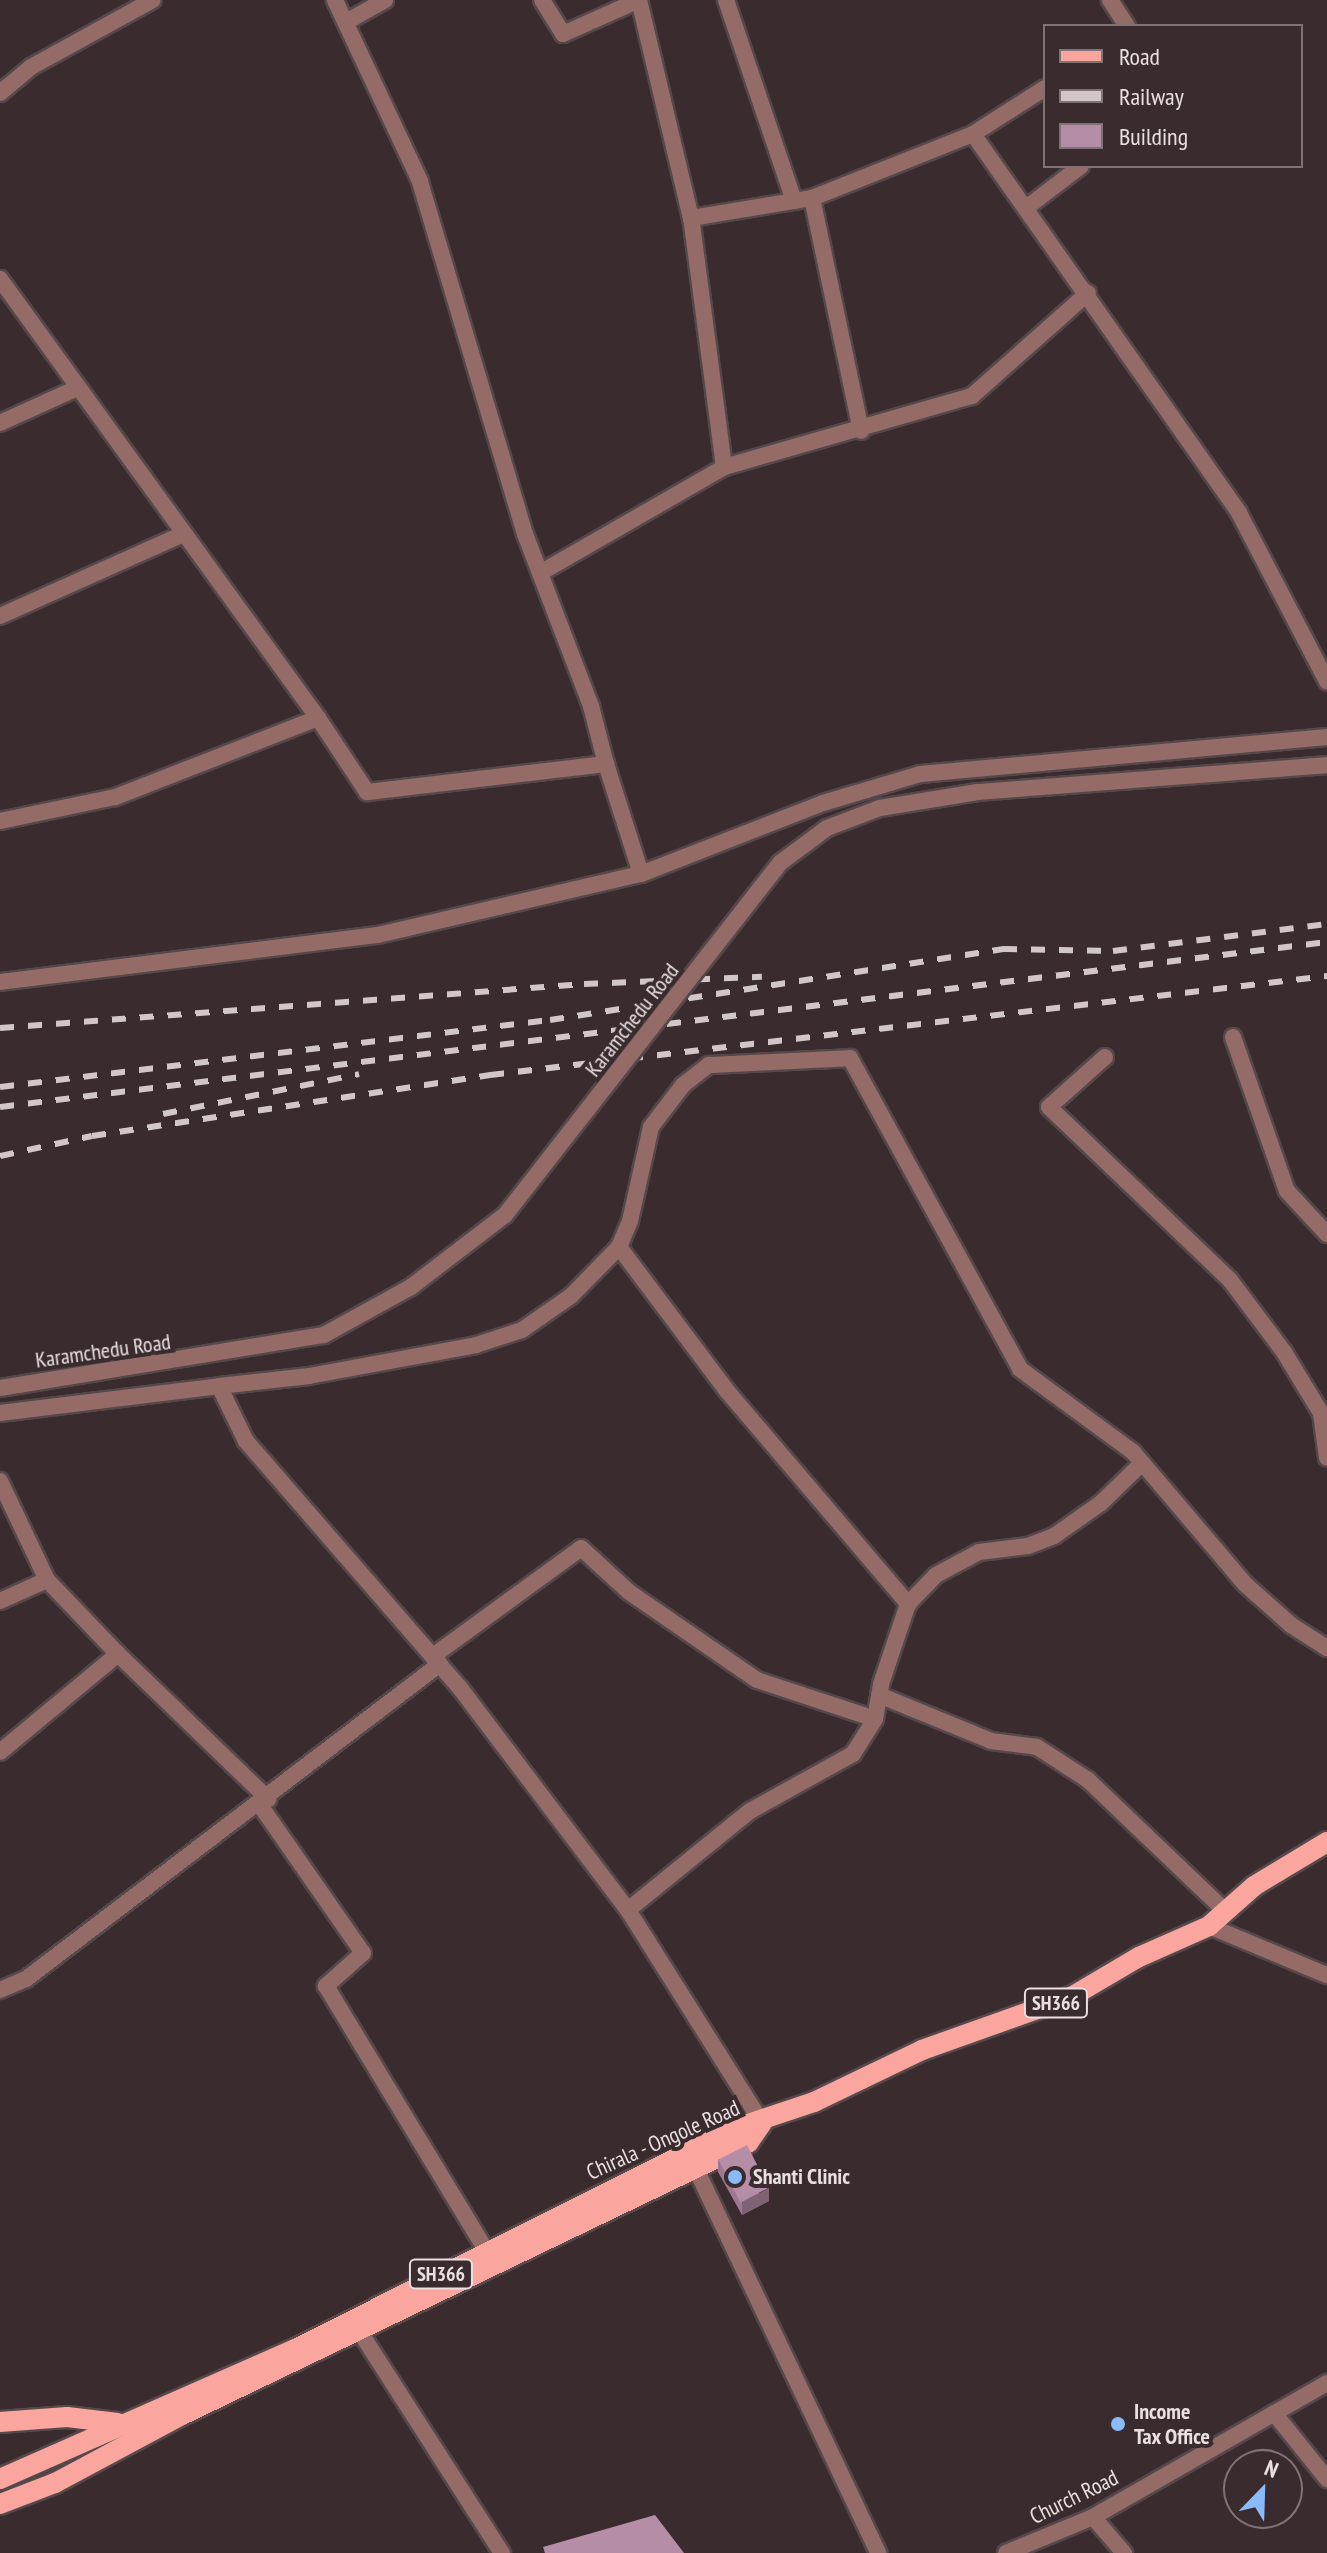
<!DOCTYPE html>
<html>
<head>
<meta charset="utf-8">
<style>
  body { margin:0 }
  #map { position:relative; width:1327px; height:2553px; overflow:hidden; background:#392b2e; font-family:"PT Sans Narrow",sans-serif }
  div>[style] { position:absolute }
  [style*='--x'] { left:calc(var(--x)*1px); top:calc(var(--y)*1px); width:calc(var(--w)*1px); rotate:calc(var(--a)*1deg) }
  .roads { filter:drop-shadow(2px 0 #55484b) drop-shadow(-2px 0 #55484b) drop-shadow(0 2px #55484b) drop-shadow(0 -2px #55484b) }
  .minor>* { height:16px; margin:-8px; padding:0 8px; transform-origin:8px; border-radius:8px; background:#956b67 }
  .tertiary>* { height:16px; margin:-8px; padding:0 8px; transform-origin:8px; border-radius:8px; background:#956b67 }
  .primary>* { height:20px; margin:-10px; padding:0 10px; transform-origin:10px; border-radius:10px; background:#faa69e }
  .rail>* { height:6px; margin-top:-3px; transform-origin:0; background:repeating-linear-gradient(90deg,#d1c7c9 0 14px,transparent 0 28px) }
  .bridges { filter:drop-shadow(2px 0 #55484b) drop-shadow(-2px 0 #55484b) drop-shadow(0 2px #55484b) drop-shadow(0 -2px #55484b) }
  .tertiary-bridge>* { height:16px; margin:-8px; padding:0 8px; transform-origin:8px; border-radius:8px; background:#956b67 }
  .wall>* { inset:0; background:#9d798f }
  .shaded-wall>* { inset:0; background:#7f6374 }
  .building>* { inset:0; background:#b68da6; transform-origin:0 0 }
  .dots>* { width:22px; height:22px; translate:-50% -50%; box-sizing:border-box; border:4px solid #392b2e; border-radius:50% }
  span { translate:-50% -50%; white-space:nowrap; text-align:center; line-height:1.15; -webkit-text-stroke:8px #392b2e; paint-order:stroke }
  .shield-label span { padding:2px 6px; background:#392b2e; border:2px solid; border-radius:6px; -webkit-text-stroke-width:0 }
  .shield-label { font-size:20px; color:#eae0e2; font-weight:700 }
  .street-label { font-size:22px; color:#eae0e2 }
  .poi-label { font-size:22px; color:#eae0e2; font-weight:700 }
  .left { translate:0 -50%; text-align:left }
  .legend { position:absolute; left:1043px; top:24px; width:260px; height:144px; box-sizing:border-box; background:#392b2e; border:2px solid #807376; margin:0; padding:10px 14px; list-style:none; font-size:24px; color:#eae0e2 }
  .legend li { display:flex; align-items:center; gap:16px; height:40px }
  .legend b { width:40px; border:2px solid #807376 }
  .north { position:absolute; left:1223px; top:2449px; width:80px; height:80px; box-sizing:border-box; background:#392b2e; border:2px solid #807376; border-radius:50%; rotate:23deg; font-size:22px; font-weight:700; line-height:32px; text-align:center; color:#eae0e2 }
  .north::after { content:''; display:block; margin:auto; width:28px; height:36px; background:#89bafc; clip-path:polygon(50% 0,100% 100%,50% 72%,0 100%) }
</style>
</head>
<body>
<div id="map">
  <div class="roads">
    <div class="minor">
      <div style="--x:542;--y:0;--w:40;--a:58"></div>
      <div style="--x:563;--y:34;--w:83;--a:-24.1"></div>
      <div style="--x:639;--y:0;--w:224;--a:76.6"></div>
      <div style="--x:691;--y:218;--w:123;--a:-9.4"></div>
      <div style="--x:812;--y:198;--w:173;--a:-21.7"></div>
      <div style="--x:973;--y:134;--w:463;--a:54.9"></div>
      <div style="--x:1239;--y:513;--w:190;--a:62.4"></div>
      <div style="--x:726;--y:0;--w:212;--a:71.3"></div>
      <div style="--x:1110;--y:0;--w:31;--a:57"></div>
      <div style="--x:346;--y:22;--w:45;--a:-29.4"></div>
      <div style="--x:0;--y:93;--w:40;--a:-40"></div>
      <div style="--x:31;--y:67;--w:139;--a:-28.8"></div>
      <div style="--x:973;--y:134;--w:85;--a:-32.6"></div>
      <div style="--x:812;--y:198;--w:238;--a:78.1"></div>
      <div style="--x:1026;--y:208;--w:69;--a:-37.4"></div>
      <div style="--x:0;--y:279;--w:542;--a:54.08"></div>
      <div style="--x:318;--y:718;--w:218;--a:158.7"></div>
      <div style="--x:115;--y:797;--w:117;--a:168.2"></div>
      <div style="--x:0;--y:423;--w:85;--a:-24.4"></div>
      <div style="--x:724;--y:467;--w:258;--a:-16"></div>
      <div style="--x:972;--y:396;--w:155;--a:-41.6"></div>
      <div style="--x:540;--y:573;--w:212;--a:-29.9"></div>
      <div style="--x:724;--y:467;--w:251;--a:-97.5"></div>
      <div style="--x:0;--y:616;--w:201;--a:-24.1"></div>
      <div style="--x:318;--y:718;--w:89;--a:56.5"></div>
      <div style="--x:367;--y:792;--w:241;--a:-6.7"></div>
      <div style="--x:606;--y:764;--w:60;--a:-104.5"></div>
      <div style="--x:591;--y:706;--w:184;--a:-111"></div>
      <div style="--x:525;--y:534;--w:368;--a:-106.6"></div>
      <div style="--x:420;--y:181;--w:200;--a:-115.2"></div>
      <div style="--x:606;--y:764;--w:115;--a:72.3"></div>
      <div style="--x:641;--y:874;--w:195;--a:-21.3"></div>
      <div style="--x:823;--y:803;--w:101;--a:-16.6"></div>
      <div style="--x:920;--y:774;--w:409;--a:-5.2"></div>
      <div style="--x:0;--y:982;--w:381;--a:-7.1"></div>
      <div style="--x:378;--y:935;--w:270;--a:-13.1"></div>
      <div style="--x:1233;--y:1037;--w:163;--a:70.7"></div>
      <div style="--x:1287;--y:1191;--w:59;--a:47.1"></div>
      <div style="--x:1105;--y:1057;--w:75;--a:138.2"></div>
      <div style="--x:1049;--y:1107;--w:250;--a:43.7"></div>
      <div style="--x:1230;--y:1280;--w:90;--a:53.1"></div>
      <div style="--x:1284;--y:1352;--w:71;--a:58.8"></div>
      <div style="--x:1321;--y:1413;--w:45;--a:82.4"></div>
      <div style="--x:619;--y:1247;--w:180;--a:53.1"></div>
      <div style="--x:727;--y:1391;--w:280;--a:49.6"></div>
      <div style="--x:219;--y:1386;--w:91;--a:-6.3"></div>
      <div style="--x:309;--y:1376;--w:170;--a:-10.5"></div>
      <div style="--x:476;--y:1345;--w:48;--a:-18.1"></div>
      <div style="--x:522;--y:1330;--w:60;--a:-34.8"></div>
      <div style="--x:571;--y:1296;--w:69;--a:-45.6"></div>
      <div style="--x:619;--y:1247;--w:28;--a:-67"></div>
      <div style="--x:630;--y:1221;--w:96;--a:-77.4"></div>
      <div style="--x:651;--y:1127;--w:53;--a:-52.7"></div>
      <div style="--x:683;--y:1085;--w:33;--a:-38"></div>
      <div style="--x:709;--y:1065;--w:141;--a:-2.8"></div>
      <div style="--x:850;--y:1058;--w:354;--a:61.3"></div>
      <div style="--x:1020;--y:1369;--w:140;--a:36.3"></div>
      <div style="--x:1133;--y:1452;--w:173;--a:49.7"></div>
      <div style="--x:1245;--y:1584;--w:62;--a:41.7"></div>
      <div style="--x:1291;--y:1625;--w:43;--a:32.6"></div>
      <div style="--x:0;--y:1481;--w:110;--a:64.6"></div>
      <div style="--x:47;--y:1580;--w:103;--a:46.2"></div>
      <div style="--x:118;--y:1654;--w:153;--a:140.3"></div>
      <div style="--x:0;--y:1601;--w:51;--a:-24.1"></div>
      <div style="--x:118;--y:1654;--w:209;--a:44"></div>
      <div style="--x:433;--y:1656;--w:183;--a:-36.1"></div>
      <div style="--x:581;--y:1548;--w:65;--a:42.5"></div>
      <div style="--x:629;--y:1592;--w:155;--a:34.5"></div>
      <div style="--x:757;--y:1680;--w:124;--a:18.3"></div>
      <div style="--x:879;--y:1695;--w:121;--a:22.3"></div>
      <div style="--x:991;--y:1741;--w:46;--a:7.4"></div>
      <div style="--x:1037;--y:1747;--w:61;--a:32.9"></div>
      <div style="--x:1088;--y:1780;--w:190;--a:43.7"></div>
      <div style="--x:260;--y:1805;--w:180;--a:55.2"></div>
      <div style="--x:363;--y:1953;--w:50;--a:138.3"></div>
      <div style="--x:326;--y:1986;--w:311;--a:58.8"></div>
      <div style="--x:628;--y:1910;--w:157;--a:-39.1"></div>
      <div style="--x:750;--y:1811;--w:118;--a:-29"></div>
      <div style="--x:853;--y:1754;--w:41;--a:-57.8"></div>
      <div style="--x:875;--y:1719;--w:36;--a:-80"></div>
      <div style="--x:881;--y:1684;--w:84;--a:-71.4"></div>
      <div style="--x:908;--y:1604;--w:40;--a:-46"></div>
      <div style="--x:936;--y:1575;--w:49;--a:-28.1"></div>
      <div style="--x:979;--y:1552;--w:49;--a:-7"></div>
      <div style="--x:1028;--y:1546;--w:28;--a:-21"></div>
      <div style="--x:1054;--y:1536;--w:57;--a:-35.1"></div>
      <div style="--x:1101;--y:1503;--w:57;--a:-44.3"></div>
      <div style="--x:1209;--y:1926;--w:128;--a:22.6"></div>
      <div style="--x:0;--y:1990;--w:28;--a:-23"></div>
      <div style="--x:26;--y:1979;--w:520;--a:-37.27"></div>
      <div style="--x:696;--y:2169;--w:425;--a:64.6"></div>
      <div style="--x:360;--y:2332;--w:263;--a:57.3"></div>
      <div style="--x:1274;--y:2413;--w:85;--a:51.2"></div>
      <div style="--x:1093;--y:2517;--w:48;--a:49.3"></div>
    </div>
    <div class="tertiary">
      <div style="--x:0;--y:1413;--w:221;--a:-7"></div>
      <div style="--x:219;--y:1386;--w:61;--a:63.9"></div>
      <div style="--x:246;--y:1441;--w:327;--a:49.1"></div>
      <div style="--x:460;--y:1688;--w:278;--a:52.9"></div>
      <div style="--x:628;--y:1910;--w:252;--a:57.8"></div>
      <div style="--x:1006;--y:2553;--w:94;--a:-22.5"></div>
      <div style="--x:1093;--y:2517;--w:270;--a:-29.8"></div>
    </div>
    <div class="primary">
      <div style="--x:0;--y:2422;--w:67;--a:-4.3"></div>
      <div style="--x:67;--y:2417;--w:51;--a:6.7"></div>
      <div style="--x:0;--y:2479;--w:322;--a:-23.8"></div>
      <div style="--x:295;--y:2349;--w:496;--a:-26.6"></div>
      <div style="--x:739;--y:2127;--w:79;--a:-18.4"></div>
      <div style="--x:814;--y:2102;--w:120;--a:-25.7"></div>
      <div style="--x:922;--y:2050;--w:158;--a:-19.6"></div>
      <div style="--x:1071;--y:1997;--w:79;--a:-30.5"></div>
      <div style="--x:1139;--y:1957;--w:77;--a:-23.9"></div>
      <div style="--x:1209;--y:1926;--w:60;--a:-41.6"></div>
      <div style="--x:1254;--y:1886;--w:85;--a:-31.1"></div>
      <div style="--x:0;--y:2504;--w:59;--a:-20.9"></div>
      <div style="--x:55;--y:2483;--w:144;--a:-28.2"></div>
      <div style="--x:182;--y:2415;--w:628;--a:-25.67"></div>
      <div style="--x:748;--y:2143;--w:24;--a:-55"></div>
    </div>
  </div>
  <div class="rail">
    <div style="--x:0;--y:1028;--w:586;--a:-4.31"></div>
    <div style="--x:584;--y:984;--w:178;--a:-2.3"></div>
    <div style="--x:0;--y:1087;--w:554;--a:-6.95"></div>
    <div style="--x:550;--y:1020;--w:459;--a:-8.9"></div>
    <div style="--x:1003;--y:949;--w:110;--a:1"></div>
    <div style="--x:1113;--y:951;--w:216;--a:-7.2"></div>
    <div style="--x:0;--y:1107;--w:1337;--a:-7.09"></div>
    <div style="--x:163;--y:1114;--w:200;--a:-11.5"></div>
    <div style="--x:0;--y:1156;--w:94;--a:-12.3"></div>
    <div style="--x:92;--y:1136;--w:403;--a:-8.7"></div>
    <div style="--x:490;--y:1075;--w:843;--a:-6.75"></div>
  </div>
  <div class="bridges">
    <div class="tertiary-bridge">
      <div style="--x:0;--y:1388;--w:328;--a:-9.3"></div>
      <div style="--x:324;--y:1335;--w:99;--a:-28.9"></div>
      <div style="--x:411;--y:1287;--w:118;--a:-37.5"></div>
      <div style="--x:505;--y:1215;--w:447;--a:-52"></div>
      <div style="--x:780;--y:863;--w:59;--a:-36.7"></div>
      <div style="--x:827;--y:828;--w:57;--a:-20.7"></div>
      <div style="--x:880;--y:808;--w:99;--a:-9.3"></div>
      <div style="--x:978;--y:792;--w:350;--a:-4.4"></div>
    </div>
  </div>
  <div class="wall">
    <div style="clip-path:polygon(718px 2159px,769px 2201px,742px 2215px,718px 2172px)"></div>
  </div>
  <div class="shaded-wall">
    <div style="clip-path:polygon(769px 2188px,769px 2201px,742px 2215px,742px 2202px)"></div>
  </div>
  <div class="building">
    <div style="left:747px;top:2145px;width:48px;height:32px;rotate:63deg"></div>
    <div style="clip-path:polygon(655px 2515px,684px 2553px,545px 2553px,543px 2547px)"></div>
  </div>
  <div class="dots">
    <div style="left:735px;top:2177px;background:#89bafc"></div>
    <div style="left:1118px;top:2424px;background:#89bafc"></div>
  </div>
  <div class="shield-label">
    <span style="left:1056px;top:2003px">SH366</span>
    <span style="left:441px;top:2274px">SH366</span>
  </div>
  <div class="street-label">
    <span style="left:632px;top:1020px;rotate:-52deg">Karamchedu Road</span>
    <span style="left:103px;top:1351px;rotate:-8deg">Karamchedu Road</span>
    <span style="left:663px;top:2140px;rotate:-24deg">Chirala - Ongole Road</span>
    <span style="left:1074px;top:2497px;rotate:-26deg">Church Road</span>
  </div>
  <div class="poi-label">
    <span class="left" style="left:753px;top:2177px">Shanti Clinic</span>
    <span class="left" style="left:1134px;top:2424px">Income<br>Tax Office</span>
  </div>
  <ul class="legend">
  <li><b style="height:10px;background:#faa69e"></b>Road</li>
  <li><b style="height:10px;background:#d1c7c9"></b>Railway</li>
  <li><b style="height:22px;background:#b68da6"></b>Building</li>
  </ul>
  <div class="north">N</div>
</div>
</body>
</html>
